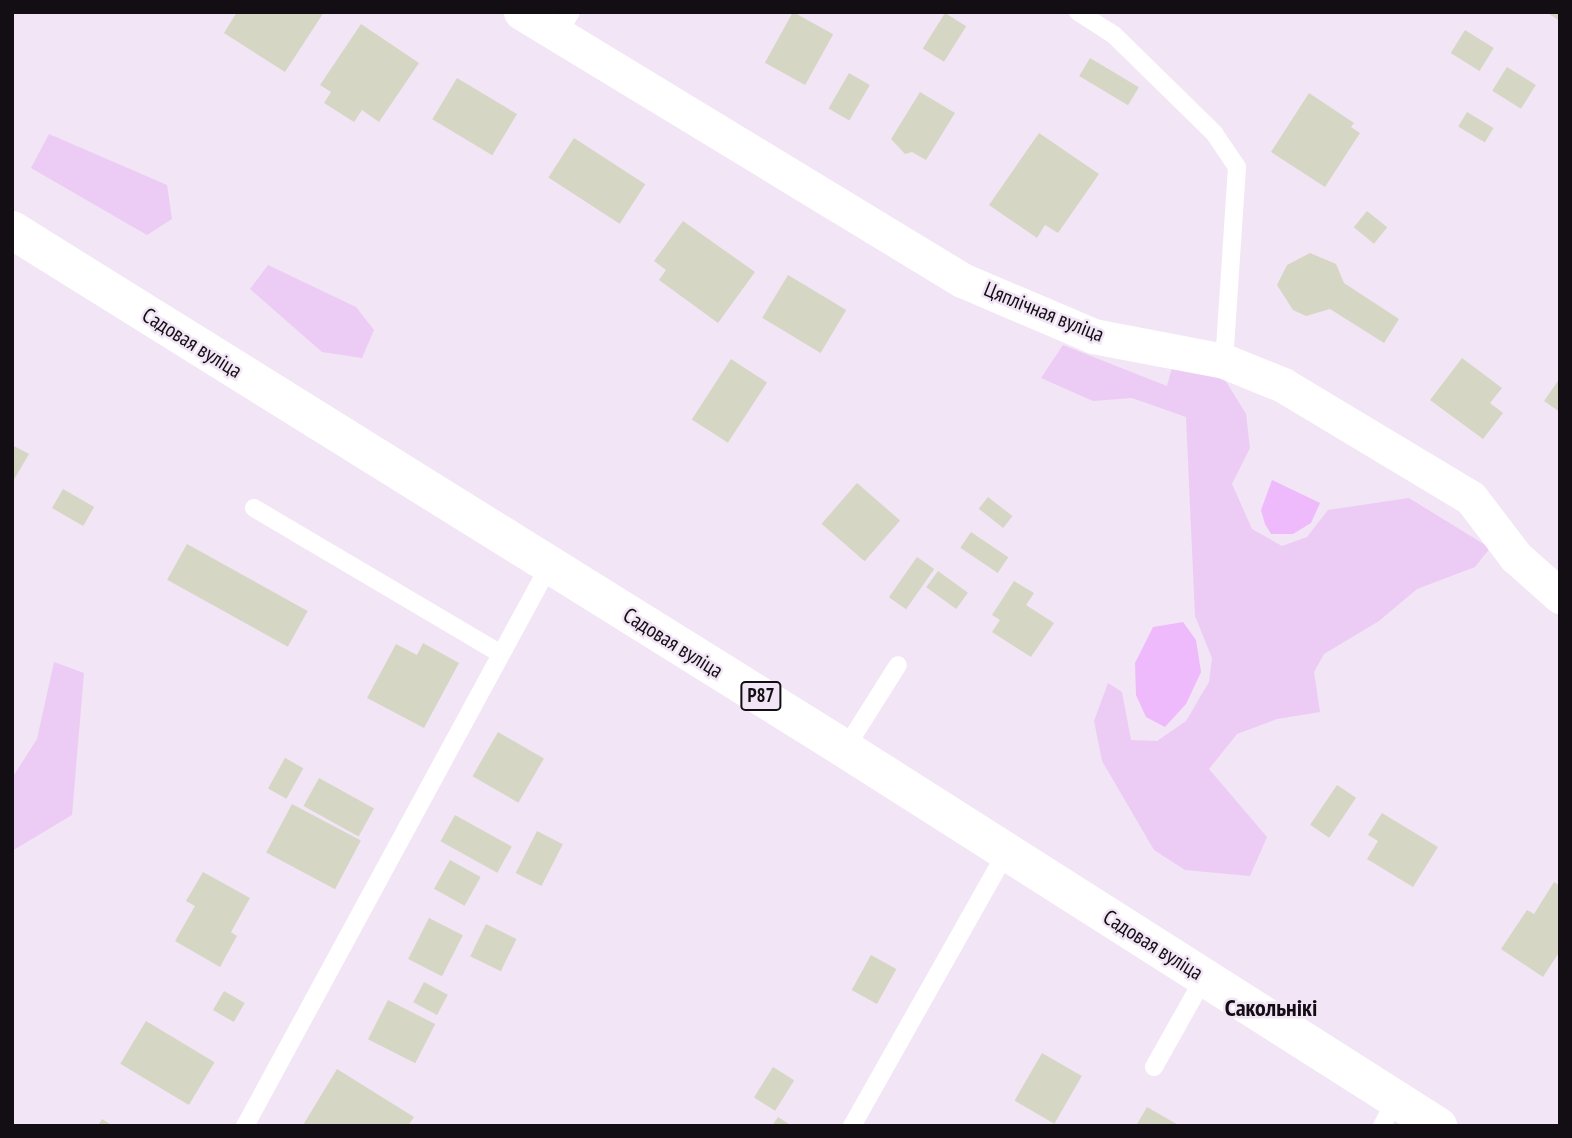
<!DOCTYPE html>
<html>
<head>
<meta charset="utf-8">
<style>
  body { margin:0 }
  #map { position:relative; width:1572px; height:1138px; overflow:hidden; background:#f2e5f5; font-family:"PT Sans Narrow",sans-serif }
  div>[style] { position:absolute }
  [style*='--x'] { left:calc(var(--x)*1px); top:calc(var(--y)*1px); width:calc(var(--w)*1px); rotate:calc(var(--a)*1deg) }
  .green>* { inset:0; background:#ecccf4 }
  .water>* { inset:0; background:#eebafb }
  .building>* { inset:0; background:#d5d7c4; transform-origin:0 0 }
  .lane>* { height:18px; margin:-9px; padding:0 9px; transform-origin:9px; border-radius:9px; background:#fff }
  .street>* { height:35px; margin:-17.5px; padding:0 17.5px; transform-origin:17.5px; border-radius:17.5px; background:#fff }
  .primary>* { height:38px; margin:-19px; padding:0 19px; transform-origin:19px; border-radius:19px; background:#fff }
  span { translate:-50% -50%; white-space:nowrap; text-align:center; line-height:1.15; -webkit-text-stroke:5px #f2e5f5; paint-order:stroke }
  .shield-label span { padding:2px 5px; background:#f2e5f5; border:2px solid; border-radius:5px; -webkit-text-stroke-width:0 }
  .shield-label { font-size:19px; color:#130e14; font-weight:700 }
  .street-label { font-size:21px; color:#130e14 }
  .quarter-label { font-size:24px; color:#130e14; font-weight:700 }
  .frame { position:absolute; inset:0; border:14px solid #130e14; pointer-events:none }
</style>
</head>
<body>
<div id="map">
  <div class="green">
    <div style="clip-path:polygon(49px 134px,167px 185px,172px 219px,147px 235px,31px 168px)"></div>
    <div style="clip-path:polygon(268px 265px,356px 307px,374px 330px,362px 358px,322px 352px,250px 289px)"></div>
    <div style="clip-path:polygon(1063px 345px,1167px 386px,1172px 368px,1222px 375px,1246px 414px,1250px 448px,1232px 484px,1252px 529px,1282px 546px,1307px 537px,1328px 510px,1409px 498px,1490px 548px,1475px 567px,1417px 589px,1379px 621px,1324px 654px,1314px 672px,1320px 712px,1277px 719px,1237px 734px,1209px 769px,1267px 837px,1250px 876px,1185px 870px,1154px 850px,1102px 761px,1094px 721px,1108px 683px,1122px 692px,1131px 740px,1157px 741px,1186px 721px,1209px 682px,1212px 658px,1195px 616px,1186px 417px,1132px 398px,1093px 401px,1041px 378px)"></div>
    <div style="clip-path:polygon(54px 662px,84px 673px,72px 815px,12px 851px,12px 778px,37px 739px)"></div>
  </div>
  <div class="water">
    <div style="clip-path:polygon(1272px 480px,1320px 503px,1311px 523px,1293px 534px,1271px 534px,1265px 524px,1261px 510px)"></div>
    <div style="clip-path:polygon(1183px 622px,1196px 640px,1201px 672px,1186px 704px,1165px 727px,1146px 717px,1136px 695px,1135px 663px,1153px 627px)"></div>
  </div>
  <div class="building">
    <div style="clip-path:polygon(237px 12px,324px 12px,285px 72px,224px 33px)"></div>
    <div style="left:793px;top:12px;width:46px;height:58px;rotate:29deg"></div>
    <div style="clip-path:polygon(1546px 12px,1560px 12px,1560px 21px)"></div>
    <div style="left:945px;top:13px;width:25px;height:42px;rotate:32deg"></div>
    <div style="clip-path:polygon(361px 24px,419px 63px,379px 122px,362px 110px,354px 122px,324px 103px,331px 92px,320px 85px)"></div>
    <div style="left:1465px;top:30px;width:34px;height:27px;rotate:32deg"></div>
    <div style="left:1090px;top:58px;width:57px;height:21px;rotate:31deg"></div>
    <div style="left:1507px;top:67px;width:34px;height:28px;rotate:32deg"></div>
    <div style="left:849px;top:73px;width:24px;height:41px;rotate:30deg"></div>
    <div style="left:457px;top:78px;width:70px;height:48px;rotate:31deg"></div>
    <div style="clip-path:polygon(920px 92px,955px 113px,926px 160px,912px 152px,905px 154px,891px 139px)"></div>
    <div style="clip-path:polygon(1309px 93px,1354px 123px,1351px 127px,1360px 133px,1325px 187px,1271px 152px)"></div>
    <div style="left:1467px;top:112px;width:31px;height:17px;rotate:31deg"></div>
    <div style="clip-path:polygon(1039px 133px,1099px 174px,1058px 233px,1045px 225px,1037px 238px,989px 205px)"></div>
    <div style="left:574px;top:138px;width:85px;height:47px;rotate:33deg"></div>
    <div style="left:1367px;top:211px;width:26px;height:21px;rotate:39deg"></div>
    <div style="clip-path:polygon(683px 221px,755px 272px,718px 323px,659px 280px,666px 270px,654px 261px)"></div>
    <div style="clip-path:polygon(1310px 253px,1336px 264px,1344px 283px,1399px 319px,1384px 343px,1330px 309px,1306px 316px,1293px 310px,1277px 285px,1287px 265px)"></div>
    <div style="left:788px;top:275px;width:68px;height:50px;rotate:31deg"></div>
    <div style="clip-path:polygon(1462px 358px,1502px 388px,1490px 403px,1503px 413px,1483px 439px,1430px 400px)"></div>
    <div style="left:731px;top:359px;width:43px;height:72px;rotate:33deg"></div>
    <div style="clip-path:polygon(1560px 378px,1560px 412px,1544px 401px)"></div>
    <div style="clip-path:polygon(12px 445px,29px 454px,12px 483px)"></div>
    <div style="left:857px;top:483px;width:57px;height:54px;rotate:41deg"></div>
    <div style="left:63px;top:489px;width:36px;height:22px;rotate:30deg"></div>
    <div style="left:988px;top:497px;width:31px;height:15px;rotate:38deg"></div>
    <div style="left:971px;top:532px;width:45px;height:19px;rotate:34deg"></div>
    <div style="left:187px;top:544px;width:138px;height:41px;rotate:29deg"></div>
    <div style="left:917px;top:557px;width:21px;height:49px;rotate:35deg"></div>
    <div style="left:938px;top:571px;width:37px;height:20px;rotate:36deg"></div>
    <div style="clip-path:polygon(1014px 581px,1034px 593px,1026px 605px,1054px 623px,1031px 657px,992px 632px,1000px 620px,992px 615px)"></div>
    <div style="clip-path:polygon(423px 643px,459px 663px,424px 728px,367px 698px,396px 644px,417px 655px)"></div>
    <div style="left:498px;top:732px;width:53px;height:51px;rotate:30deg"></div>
    <div style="left:285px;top:758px;width:21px;height:35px;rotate:29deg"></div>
    <div style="left:319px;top:778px;width:63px;height:32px;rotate:29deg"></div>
    <div style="left:1337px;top:785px;width:23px;height:48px;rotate:34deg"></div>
    <div style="left:292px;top:804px;width:78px;height:55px;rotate:28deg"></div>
    <div style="clip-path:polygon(1382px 813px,1438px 847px,1413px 887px,1367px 859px,1378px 841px,1368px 835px)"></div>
    <div style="left:455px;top:815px;width:65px;height:30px;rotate:29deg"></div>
    <div style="left:537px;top:831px;width:29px;height:47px;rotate:27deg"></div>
    <div style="left:450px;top:860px;width:35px;height:33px;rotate:29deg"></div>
    <div style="clip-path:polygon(203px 872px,250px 898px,231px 932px,237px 936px,220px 967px,175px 941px,195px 906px,186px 901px)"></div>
    <div style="clip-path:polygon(1554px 882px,1560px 886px,1560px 951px,1543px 977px,1501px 949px,1527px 910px,1534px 914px)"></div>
    <div style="left:429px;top:918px;width:38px;height:46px;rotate:27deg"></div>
    <div style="left:486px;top:924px;width:34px;height:36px;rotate:26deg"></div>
    <div style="left:871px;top:955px;width:29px;height:40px;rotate:29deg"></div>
    <div style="left:424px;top:982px;width:27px;height:23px;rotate:28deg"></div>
    <div style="left:224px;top:991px;width:24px;height:22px;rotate:30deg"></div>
    <div style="left:388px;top:1000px;width:53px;height:44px;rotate:27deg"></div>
    <div style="left:146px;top:1021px;width:80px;height:50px;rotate:31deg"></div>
    <div style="left:1042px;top:1053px;width:46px;height:55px;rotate:30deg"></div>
    <div style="left:773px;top:1067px;width:25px;height:36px;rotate:32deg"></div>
    <div style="clip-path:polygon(337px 1069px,414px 1117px,408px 1126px,303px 1125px)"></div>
    <div style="clip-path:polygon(1147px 1107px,1180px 1126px,1136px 1126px)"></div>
    <div style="clip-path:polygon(778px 1117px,792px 1126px,772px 1126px)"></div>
    <div style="clip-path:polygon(102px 1119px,113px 1126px,98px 1126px)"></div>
  </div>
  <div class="lane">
    <div style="--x:1078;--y:12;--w:43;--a:32.6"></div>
    <div style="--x:1114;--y:35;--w:140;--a:44.4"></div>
    <div style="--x:1214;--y:133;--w:41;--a:55.9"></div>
    <div style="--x:1237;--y:167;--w:194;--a:93.8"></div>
    <div style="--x:557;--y:35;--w:27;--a:-59"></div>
    <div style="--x:254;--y:508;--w:287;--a:30.6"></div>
    <div style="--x:845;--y:749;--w:99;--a:-57.8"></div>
    <div style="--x:1154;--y:1067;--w:102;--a:-60.7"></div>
    <div style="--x:245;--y:1126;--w:637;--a:-61.5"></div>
    <div style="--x:852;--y:1126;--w:313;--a:-60.6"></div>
    <div style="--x:1382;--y:1126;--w:30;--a:-63"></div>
  </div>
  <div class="street">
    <div style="--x:521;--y:12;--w:516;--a:31.29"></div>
    <div style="--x:962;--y:280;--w:142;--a:23.1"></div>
    <div style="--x:1093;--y:336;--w:133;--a:10.8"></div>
    <div style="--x:1224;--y:361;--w:64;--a:22.1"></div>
    <div style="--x:1283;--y:385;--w:219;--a:31"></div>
    <div style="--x:1471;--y:498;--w:74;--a:52.7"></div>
    <div style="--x:1516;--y:557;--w:59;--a:41.6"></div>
  </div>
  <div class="primary">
    <div style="--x:12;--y:230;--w:981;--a:31.92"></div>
    <div style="--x:845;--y:749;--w:703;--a:32.45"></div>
  </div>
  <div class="shield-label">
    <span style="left:761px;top:696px">Р87</span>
  </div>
  <div class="street-label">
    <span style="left:1044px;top:312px;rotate:22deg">Цяплічная вуліца</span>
    <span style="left:192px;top:343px;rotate:32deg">Садовая вуліца</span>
    <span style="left:673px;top:643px;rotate:32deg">Садовая вуліца</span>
    <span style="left:1153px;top:945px;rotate:32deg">Садовая вуліца</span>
  </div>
  <div class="quarter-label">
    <span style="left:1271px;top:1008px">Сакольнікі</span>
  </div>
  <div class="frame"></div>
</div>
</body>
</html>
